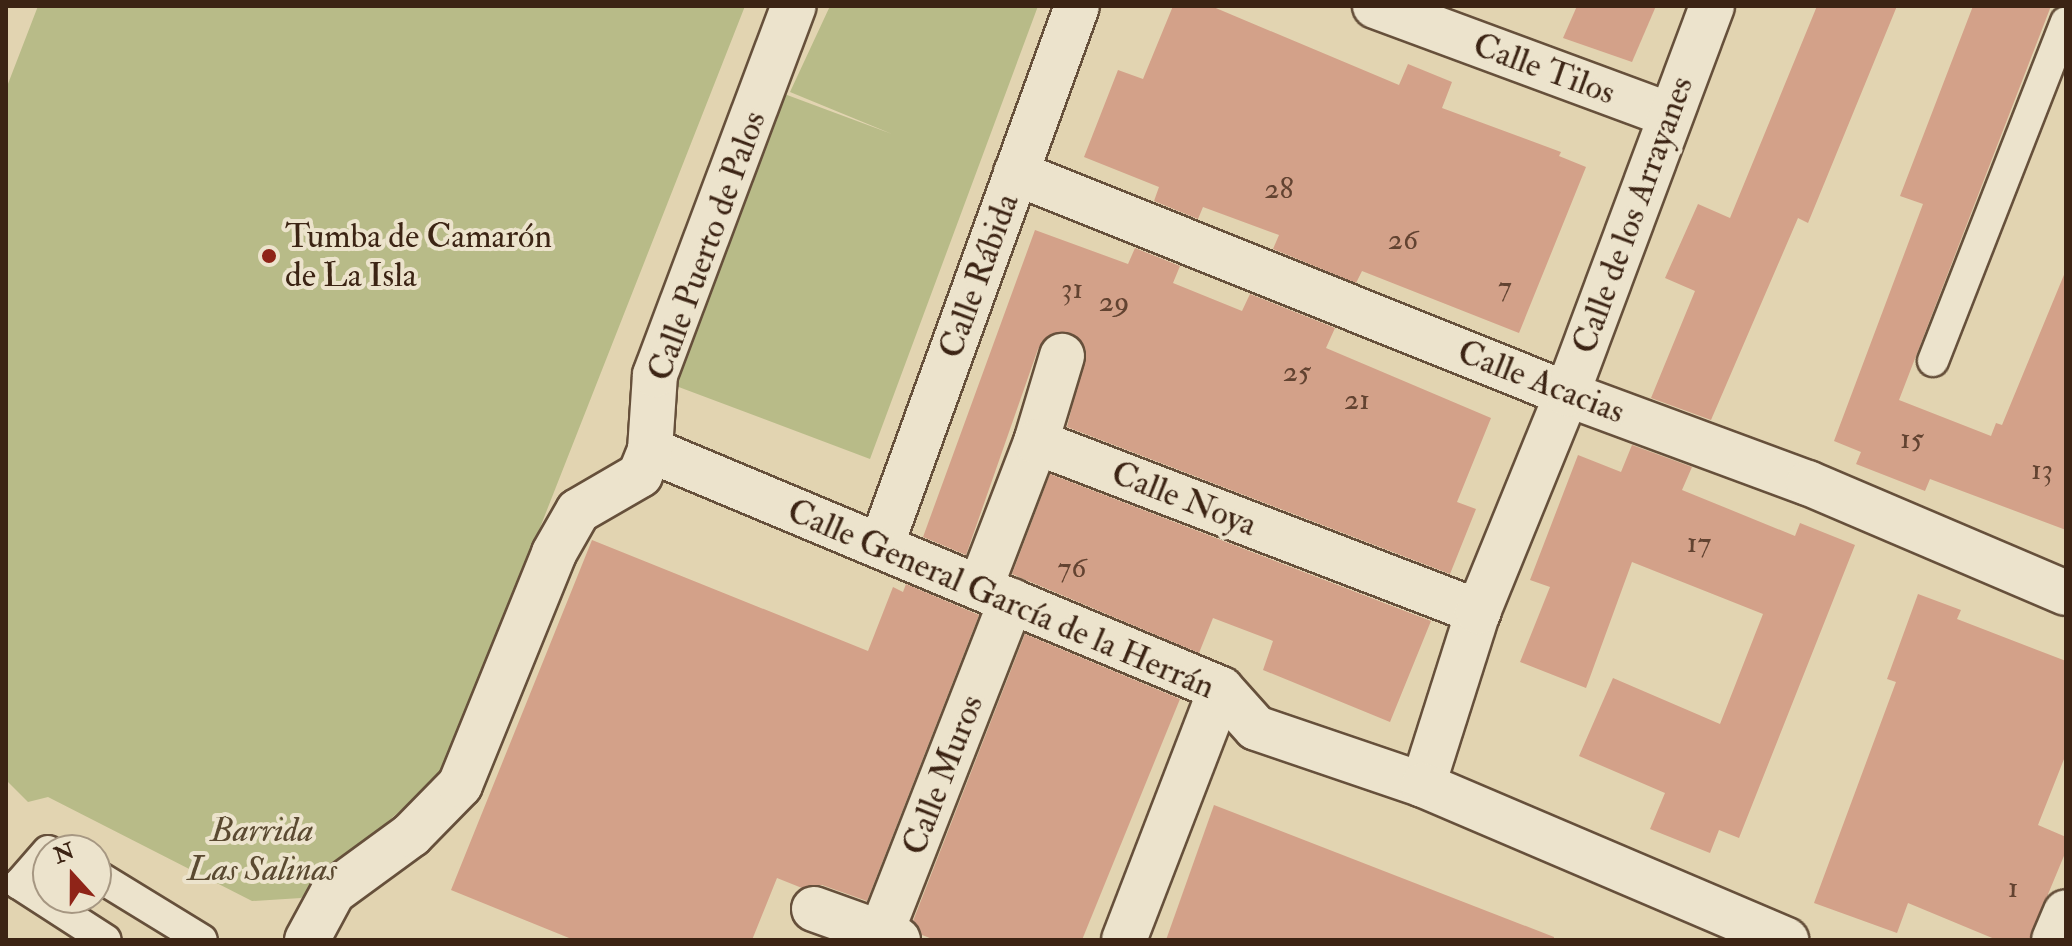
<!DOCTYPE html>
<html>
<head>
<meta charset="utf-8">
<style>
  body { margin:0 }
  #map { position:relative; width:2072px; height:946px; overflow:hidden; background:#e2d4b1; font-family:"IM FELL Double Pica",serif }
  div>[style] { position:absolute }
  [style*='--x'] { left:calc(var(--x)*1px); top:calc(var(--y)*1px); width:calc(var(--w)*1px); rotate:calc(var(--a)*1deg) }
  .green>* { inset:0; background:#b8bb88 }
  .building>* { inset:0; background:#d3a189 }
  .roads { filter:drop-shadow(2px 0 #66503b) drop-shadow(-2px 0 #66503b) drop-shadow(0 2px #66503b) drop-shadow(0 -2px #66503b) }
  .service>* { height:30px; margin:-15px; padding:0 15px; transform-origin:15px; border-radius:15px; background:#ece3cc }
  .minor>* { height:44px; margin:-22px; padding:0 22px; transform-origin:22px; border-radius:22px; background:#ece3cc }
  .tertiary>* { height:44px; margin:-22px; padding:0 22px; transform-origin:22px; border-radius:22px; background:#ece3cc }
  .dots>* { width:22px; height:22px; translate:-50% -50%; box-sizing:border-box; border:4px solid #ece3cc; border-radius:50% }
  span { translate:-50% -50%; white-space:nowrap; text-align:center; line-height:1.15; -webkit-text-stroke:8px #ece3cc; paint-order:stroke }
  .number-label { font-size:30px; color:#624331 }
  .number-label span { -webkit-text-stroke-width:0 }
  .street-label { font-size:34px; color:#3c2414 }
  .poi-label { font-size:34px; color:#3c2414 }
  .left { translate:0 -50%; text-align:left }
  .park-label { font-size:34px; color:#5b4a31; font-style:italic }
  .frame { position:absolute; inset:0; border:8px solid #3c2414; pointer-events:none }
  .north { position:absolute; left:32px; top:834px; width:80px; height:80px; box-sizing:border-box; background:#ece3cc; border:2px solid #a69782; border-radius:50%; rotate:339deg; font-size:22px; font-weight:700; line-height:32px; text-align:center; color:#3c2414 }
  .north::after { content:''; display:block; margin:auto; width:28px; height:36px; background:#8f2418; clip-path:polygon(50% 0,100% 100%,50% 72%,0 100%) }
</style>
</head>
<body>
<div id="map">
  <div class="green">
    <div style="clip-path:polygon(38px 6px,745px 6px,444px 772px,301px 898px,252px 901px,48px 797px,28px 802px,6px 780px,6px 89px)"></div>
    <div style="clip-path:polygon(830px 6px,1038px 6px,870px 459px,668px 383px,779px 92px,892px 134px,790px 92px)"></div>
  </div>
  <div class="building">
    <div style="clip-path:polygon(1173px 6px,1211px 6px,1399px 85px,1408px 64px,1452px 82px,1442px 108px,1561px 152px,1559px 156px,1586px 167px,1519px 333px,1362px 271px,1356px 283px,1273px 249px,1279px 235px,1203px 207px,1198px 219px,1154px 201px,1159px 187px,1084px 157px,1118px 70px,1143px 79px)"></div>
    <div style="clip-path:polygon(1577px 6px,1656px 6px,1632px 62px,1563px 38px)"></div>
    <div style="clip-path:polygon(1817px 6px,1897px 6px,1808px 223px,1798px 218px,1711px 420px,1651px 398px,1695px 291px,1665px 278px,1698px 204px,1730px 218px)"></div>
    <div style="clip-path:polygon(1973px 6px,2051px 6px,1899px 400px,1991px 436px,1996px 423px,2002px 425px,2066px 270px,2066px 530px,1930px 479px,1925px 491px,1856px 464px,1861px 452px,1834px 441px,1923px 204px,1900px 196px)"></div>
    <div style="clip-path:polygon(1035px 230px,1128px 264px,1135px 248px,1180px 266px,1173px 283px,1242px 311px,1250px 294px,1335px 328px,1326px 348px,1491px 418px,1457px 502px,1476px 509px,1450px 574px,1067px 427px,1086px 351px,1068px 332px,1046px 337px,1038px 349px,966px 555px,923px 537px)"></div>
    <div style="clip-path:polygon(1632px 445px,1692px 467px,1682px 490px,1795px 536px,1800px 523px,1855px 545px,1739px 838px,1719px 830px,1710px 853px,1650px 829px,1665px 793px,1579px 756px,1613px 678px,1720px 724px,1763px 614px,1632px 562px,1586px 688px,1520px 662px,1550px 587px,1530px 580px,1578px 455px,1621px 472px)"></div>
    <div style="clip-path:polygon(1050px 474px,1431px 621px,1390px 722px,1263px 670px,1273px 641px,1213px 618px,1199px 653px,1012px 574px)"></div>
    <div style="clip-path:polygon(592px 540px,868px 651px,893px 587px,903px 592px,906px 584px,979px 615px,867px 901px,822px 885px,802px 888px,777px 878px,752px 940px,574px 940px,451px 890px)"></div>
    <div style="clip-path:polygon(1918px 594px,1961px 610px,1957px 619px,2066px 661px,2066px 754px,2038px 825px,2066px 837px,2066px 851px,2029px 940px,1997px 940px,1908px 903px,1897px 933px,1814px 903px,1896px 682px,1887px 679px)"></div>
    <div style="clip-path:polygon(1025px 634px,1180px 699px,1082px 940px,935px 940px,922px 935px,913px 921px)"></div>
    <div style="clip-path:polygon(1214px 805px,1554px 937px,1554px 940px,1166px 940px)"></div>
  </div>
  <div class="roads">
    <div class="service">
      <div style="--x:1933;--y:361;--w:364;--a:-68.6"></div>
      <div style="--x:48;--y:851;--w:44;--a:131.3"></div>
      <div style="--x:19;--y:884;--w:103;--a:32.8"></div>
      <div style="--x:96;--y:875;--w:124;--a:31.5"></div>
    </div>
    <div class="minor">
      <div style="--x:1375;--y:6;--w:314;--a:20.3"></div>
      <div style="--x:1016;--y:173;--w:594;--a:21.86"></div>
      <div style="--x:1567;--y:394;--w:257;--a:20.3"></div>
      <div style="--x:1808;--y:483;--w:280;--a:23.1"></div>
      <div style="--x:1036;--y:442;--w:90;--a:-73.2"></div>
      <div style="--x:980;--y:588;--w:156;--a:-69"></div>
      <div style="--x:1036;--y:442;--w:474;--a:21"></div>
      <div style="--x:1423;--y:785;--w:182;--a:-72.4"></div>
      <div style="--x:1478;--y:612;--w:235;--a:-67.8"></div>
      <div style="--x:1567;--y:394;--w:414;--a:-69.5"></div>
      <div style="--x:814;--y:909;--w:71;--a:19.7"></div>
      <div style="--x:898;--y:940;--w:18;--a:-158"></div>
      <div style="--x:881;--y:933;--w:357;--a:-68.6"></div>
      <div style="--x:1124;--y:940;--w:269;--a:-68.9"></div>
    </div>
    <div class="tertiary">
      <div style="--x:650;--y:450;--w:619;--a:22.71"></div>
      <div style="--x:1221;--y:689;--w:52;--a:48.1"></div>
      <div style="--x:1256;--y:728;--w:176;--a:18.8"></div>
      <div style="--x:1423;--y:785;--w:395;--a:23.1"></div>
      <div style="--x:881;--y:546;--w:574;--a:-70.05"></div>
      <div style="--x:307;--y:940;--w:55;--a:-61.6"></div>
      <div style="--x:333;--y:892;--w:97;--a:-36.2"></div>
      <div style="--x:411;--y:835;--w:70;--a:-45.6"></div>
      <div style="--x:460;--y:785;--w:250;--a:-67.9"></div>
      <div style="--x:554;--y:553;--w:48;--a:-60.3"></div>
      <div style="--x:578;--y:511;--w:72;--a:-30.1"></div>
      <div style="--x:640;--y:475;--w:27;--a:-68"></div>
      <div style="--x:650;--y:450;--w:75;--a:-86.2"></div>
      <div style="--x:655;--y:375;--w:394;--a:-69.4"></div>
      <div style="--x:2054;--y:940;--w:30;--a:-67"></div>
    </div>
  </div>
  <div class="dots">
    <div style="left:269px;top:256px;background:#8f2418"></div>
  </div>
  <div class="number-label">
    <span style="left:1279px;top:189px">28</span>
    <span style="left:1403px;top:240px">26</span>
    <span style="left:1505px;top:287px">7</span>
    <span style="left:1072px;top:289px">31</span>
    <span style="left:1114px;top:302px">29</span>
    <span style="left:1297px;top:372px">25</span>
    <span style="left:1357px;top:400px">21</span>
    <span style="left:1912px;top:439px">15</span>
    <span style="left:2042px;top:470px">13</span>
    <span style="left:1699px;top:543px">17</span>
    <span style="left:1072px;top:568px">76</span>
    <span style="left:2013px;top:888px">1</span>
  </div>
  <div class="street-label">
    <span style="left:1544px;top:69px;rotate:20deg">Calle Tilos</span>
    <span style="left:1633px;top:215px;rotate:-70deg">Calle de los Arrayanes</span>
    <span style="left:707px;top:246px;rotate:-70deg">Calle Puerto de Palos</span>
    <span style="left:979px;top:276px;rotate:-70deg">Calle Rábida</span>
    <span style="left:1541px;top:382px;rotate:21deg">Calle Acacias</span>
    <span style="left:1184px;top:499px;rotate:21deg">Calle Noya</span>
    <span style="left:1001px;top:599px;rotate:23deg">Calle General García de la Herrán</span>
    <span style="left:943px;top:775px;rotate:-69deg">Calle Muros</span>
  </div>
  <div class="poi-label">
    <span class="left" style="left:285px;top:256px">Tumba de Camarón<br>de La Isla</span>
  </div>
  <div class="park-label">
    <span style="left:262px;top:850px">Barrida<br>Las Salinas</span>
  </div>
  <div class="frame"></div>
  <div class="north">N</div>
</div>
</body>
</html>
